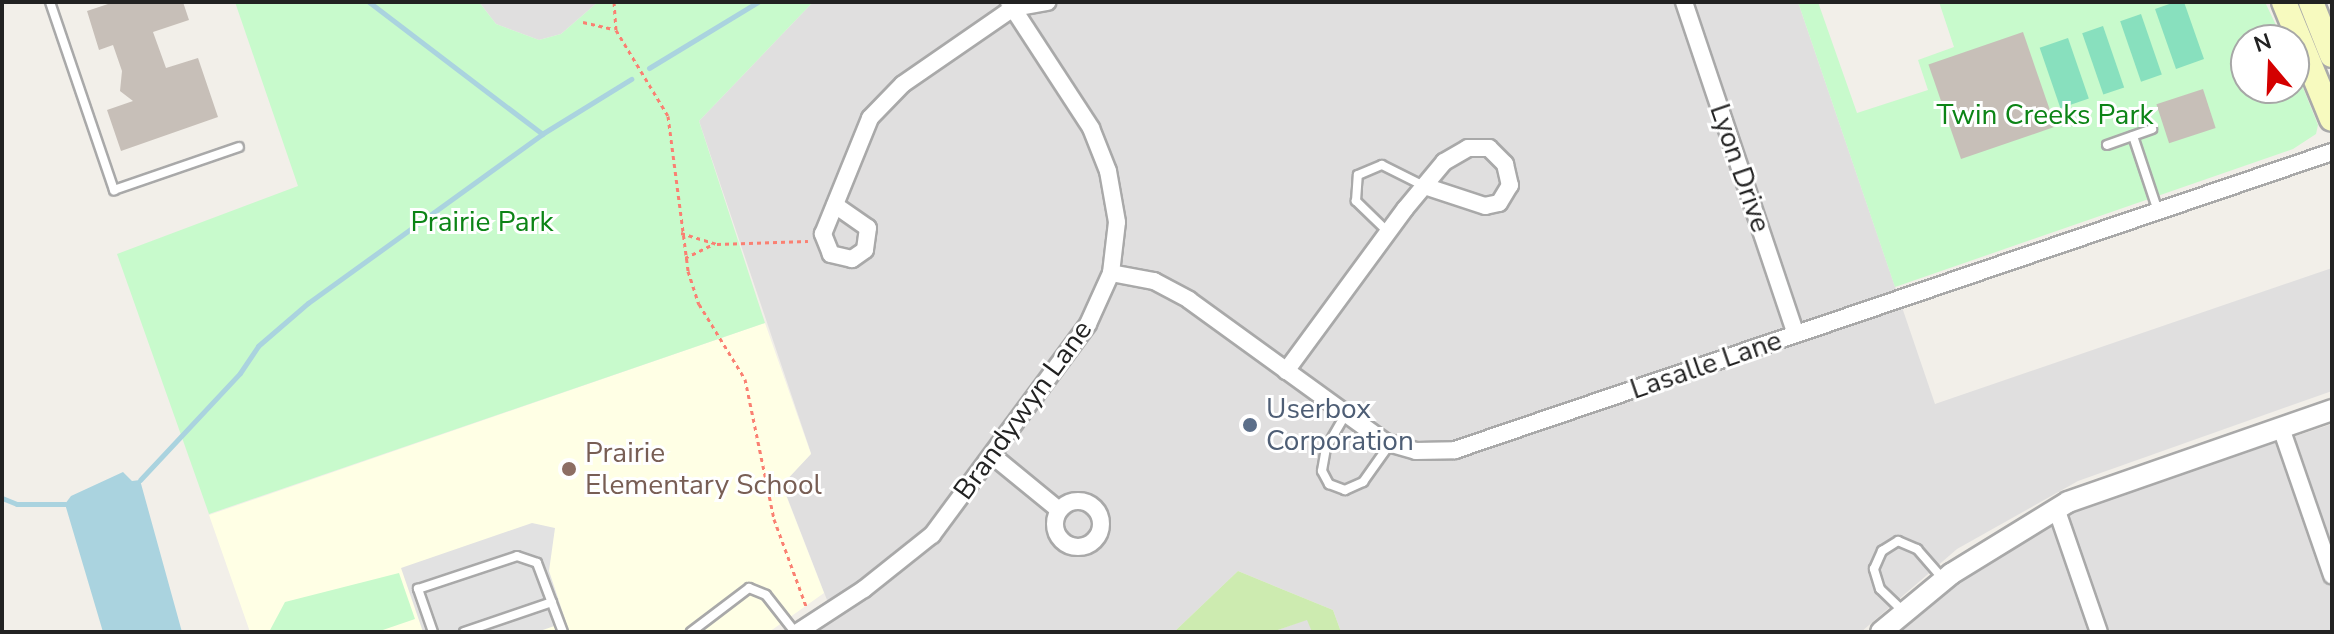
<!DOCTYPE html>
<html>
<head>
<meta charset="utf-8">
<style>
  body { margin:0 }
  #map { position:relative; width:2334px; height:634px; overflow:hidden; background:#f2efe9; font-family:"Nunito Sans",sans-serif }
  div>[style] { position:absolute }
  [style*='--x'] { left:calc(var(--x)*1px); top:calc(var(--y)*1px); width:calc(var(--w)*1px); rotate:calc(var(--a)*1deg) }
  .residential>* { inset:0; background:#e0dfdf }
  .education>* { inset:0; background:#ffffe5 }
  .grass>* { inset:0; background:#cdebb0 }
  .park>* { inset:0; background:#c8facc }
  .pitch>* { inset:0; background:#88e0be; transform-origin:0 0 }
  .parking>* { inset:0; background:#e2e2e2 }
  .water>* { inset:0; background:#aad3df }
  .stream>* { height:5px; margin:-2.5px; padding:0 2.5px; transform-origin:2.5px; border-radius:2.5px; background:#aad3df }
  .building>* { inset:0; background:#c7bfb8; transform-origin:0 0 }
  .path>* { height:3px; margin-top:-1.5px; transform-origin:0; background:repeating-linear-gradient(90deg,#fa8072 0 4px,transparent 0 8px) }
  .roads { filter:drop-shadow(2px 0 #a9a9a9) drop-shadow(-2px 0 #a9a9a9) drop-shadow(0 2px #a9a9a9) drop-shadow(0 -2px #a9a9a9) }
  .service>* { height:8px; margin:-4px; padding:0 4px; transform-origin:4px; border-radius:4px; background:#fff }
  .minor>* { height:16px; margin:-8px; padding:0 8px; transform-origin:8px; border-radius:8px; background:#fff }
  .minor>.ring { margin:-8px; padding:0; box-sizing:content-box; background:none; border:16px solid #fff; border-radius:50% }
  .tertiary>* { height:20px; margin:-10px; padding:0 10px; transform-origin:10px; border-radius:10px; background:#fff }
  .secondary>* { height:24px; margin:-12px; padding:0 12px; transform-origin:12px; border-radius:12px; background:#f7fabf }
  .dots>* { width:22px; height:22px; translate:-50% -50%; box-sizing:border-box; border:4px solid #fff; border-radius:50% }
  span { translate:-50% -50%; white-space:nowrap; text-align:center; line-height:1.15; -webkit-text-stroke:6px #fff; paint-order:stroke }
  .park-label { font-size:28px; color:#0c8416 }
  .street-label { font-size:28px; color:#222 }
  .service-label { font-size:28px; color:#4e5e75 }
  .left { translate:0 -50%; text-align:left }
  .education-label { font-size:28px; color:#785e54 }
  .frame { position:absolute; inset:0; border:4px solid #222; pointer-events:none }
  .north { position:absolute; left:2230px; top:24px; width:80px; height:80px; box-sizing:border-box; background:#fff; border:2px solid #a7a7a7; border-radius:50%; rotate:341deg; font-size:22px; font-weight:700; line-height:32px; text-align:center; color:#222 }
  .north::after { content:''; display:block; margin:auto; width:28px; height:36px; background:#d40000; clip-path:polygon(50% 0,100% 100%,50% 72%,0 100%) }
</style>
</head>
<body>
<div id="map">
  <div class="residential">
    <div style="clip-path:polygon(479px 2px,598px 2px,561px 34px,539px 40px,496px 24px)"></div>
    <div style="clip-path:polygon(813px 2px,1798px 2px,1935px 404px,2332px 268px,2332px 391px,2078px 481px,1957px 549px,1861px 632px,1341px 632px,1333px 610px,1238px 571px,1174px 632px,816px 632px,834px 618px,782px 484px,811px 453px,699px 121px)"></div>
    <div style="clip-path:polygon(2332px 424px,2332px 632px,1901px 632px,1987px 560px,2040px 529px,2100px 501px)"></div>
    <div style="clip-path:polygon(1308px 619px,1312px 632px,1272px 632px)"></div>
  </div>
  <div class="education">
    <div style="clip-path:polygon(765px 323px,811px 454px,782px 485px,824px 593px,769px 632px,250px 632px,209px 515px)"></div>
  </div>
  <div class="grass">
    <div style="clip-path:polygon(1238px 571px,1333px 610px,1341px 632px,1312px 632px,1307px 620px,1272px 632px,1174px 632px)"></div>
  </div>
  <div class="park">
    <div style="clip-path:polygon(235px 2px,479px 2px,496px 24px,539px 40px,561px 34px,598px 2px,813px 2px,699px 121px,765px 323px,209px 514px,117px 254px,298px 186px)"></div>
    <div style="clip-path:polygon(1798px 2px,1818px 2px,1857px 113px,1928px 90px,1918px 60px,1954px 47px,1939px 2px,2265px 2px,2283px 40px,2246px 40px,2246px 88px,2294px 88px,2294px 65px,2318px 125px,2316px 134px,2293px 149px,1895px 287px)"></div>
    <div style="clip-path:polygon(399px 573px,415px 619px,377px 632px,269px 632px,285px 602px)"></div>
  </div>
  <div class="pitch">
    <div style="clip-path:polygon(2175px 2px,2184px 2px,2204px 59px,2176px 69px,2155px 9px)"></div>
    <div style="left:2141px;top:14px;width:64px;height:22px;rotate:71deg"></div>
    <div style="left:2103px;top:26px;width:65px;height:22px;rotate:71deg"></div>
    <div style="left:2068px;top:38px;width:64px;height:30px;rotate:71deg"></div>
  </div>
  <div class="parking">
    <div style="clip-path:polygon(532px 523px,555px 528px,549px 571px,566px 622px,537px 632px,423px 632px,401px 568px)"></div>
  </div>
  <div class="water">
    <div style="clip-path:polygon(123px 472px,132px 481px,140px 480px,182px 632px,103px 632px,65px 504px,71px 496px)"></div>
  </div>
  <div class="stream">
    <div style="--x:369;--y:2;--w:218;--a:37.3"></div>
    <div style="--x:649;--y:68;--w:127;--a:-31.2"></div>
    <div style="--x:140;--y:480;--w:146;--a:-46.9"></div>
    <div style="--x:240;--y:373;--w:32;--a:-56"></div>
    <div style="--x:258;--y:346;--w:66;--a:-40.7"></div>
    <div style="--x:308;--y:303;--w:289;--a:-35.8"></div>
    <div style="--x:542;--y:134;--w:105;--a:-31.7"></div>
    <div style="--x:2;--y:498;--w:16;--a:22"></div>
    <div style="--x:17;--y:504;--w:48;--a:0"></div>
  </div>
  <div class="building">
    <div style="clip-path:polygon(114px 2px,183px 2px,189px 20px,153px 32px,166px 68px,198px 58px,218px 117px,121px 151px,107px 110px,133px 101px,120px 91px,122px 71px,113px 45px,99px 50px,87px 11px)"></div>
    <div style="left:2023px;top:32px;width:100px;height:100px;rotate:71deg"></div>
    <div style="left:2203px;top:89px;width:41px;height:49px;rotate:72deg"></div>
  </div>
  <div class="path">
    <div style="--x:614;--y:2;--w:28;--a:86"></div>
    <div style="--x:616;--y:30;--w:100;--a:58.8"></div>
    <div style="--x:668;--y:116;--w:156;--a:82.6"></div>
    <div style="--x:688;--y:271;--w:35;--a:72"></div>
    <div style="--x:699;--y:304;--w:88;--a:58.5"></div>
    <div style="--x:745;--y:379;--w:143;--a:78.3"></div>
    <div style="--x:774;--y:519;--w:93;--a:69.8"></div>
    <div style="--x:583;--y:22;--w:32;--a:13"></div>
    <div style="--x:681;--y:233;--w:38;--a:17"></div>
    <div style="--x:717;--y:244;--w:91;--a:-1.9"></div>
    <div style="--x:685;--y:258;--w:32;--a:-26"></div>
  </div>
  <div class="roads">
    <div class="service">
      <div style="--x:50;--y:2;--w:199;--a:71.2"></div>
      <div style="--x:114;--y:190;--w:132;--a:-19"></div>
      <div style="--x:2133;--y:136;--w:79;--a:71.6"></div>
      <div style="--x:2107;--y:145;--w:48;--a:-19.6"></div>
      <div style="--x:1388;--y:232;--w:45;--a:-135.9"></div>
      <div style="--x:1356;--y:201;--w:26;--a:-86"></div>
      <div style="--x:1358;--y:175;--w:26;--a:-23"></div>
      <div style="--x:1382;--y:165;--w:47;--a:26.6"></div>
      <div style="--x:1344;--y:417;--w:36;--a:120"></div>
      <div style="--x:1326;--y:448;--w:23;--a:100"></div>
      <div style="--x:1322;--y:471;--w:15;--a:62"></div>
      <div style="--x:1329;--y:484;--w:17;--a:21"></div>
      <div style="--x:1345;--y:490;--w:20;--a:-24"></div>
      <div style="--x:1363;--y:482;--w:47;--a:-54.6"></div>
      <div style="--x:1904;--y:612;--w:33;--a:-136"></div>
      <div style="--x:1880;--y:589;--w:21;--a:-107"></div>
      <div style="--x:1874;--y:569;--w:20;--a:-66"></div>
      <div style="--x:1882;--y:551;--w:19;--a:-32"></div>
      <div style="--x:1898;--y:541;--w:21;--a:23"></div>
      <div style="--x:1917;--y:549;--w:40;--a:49"></div>
      <div style="--x:433;--y:632;--w:46;--a:-109.2"></div>
      <div style="--x:418;--y:589;--w:104;--a:-18.4"></div>
      <div style="--x:517;--y:556;--w:21;--a:19"></div>
      <div style="--x:537;--y:563;--w:74;--a:69.4"></div>
      <div style="--x:464;--y:632;--w:93;--a:-18.8"></div>
      <div style="--x:691;--y:632;--w:73;--a:-37.2"></div>
      <div style="--x:749;--y:588;--w:18;--a:22"></div>
      <div style="--x:766;--y:595;--w:47;--a:51.9"></div>
    </div>
    <div class="minor">
      <div style="--x:1684;--y:2;--w:350;--a:71.4"></div>
      <div style="--x:835;--y:205;--w:40;--a:34.9"></div>
      <div style="--x:868;--y:228;--w:22;--a:98"></div>
      <div style="--x:865;--y:250;--w:16;--a:145"></div>
      <div style="--x:852;--y:259;--w:22;--a:-167"></div>
      <div style="--x:831;--y:254;--w:22;--a:-112"></div>
      <div style="--x:823;--y:234;--w:125;--a:-67.9"></div>
      <div style="--x:870;--y:118;--w:47;--a:-45.9"></div>
      <div style="--x:903;--y:84;--w:134;--a:-34.6"></div>
      <div style="--x:1013;--y:8;--w:35;--a:-10"></div>
      <div style="--x:1111;--y:273;--w:44;--a:10.5"></div>
      <div style="--x:1154;--y:281;--w:40;--a:28"></div>
      <div style="--x:1189;--y:300;--w:242;--a:35.9"></div>
      <div style="--x:1385;--y:442;--w:32;--a:16"></div>
      <div style="--x:1416;--y:451;--w:39;--a:-1"></div>
      <div style="--x:1455;--y:450;--w:926;--a:-18.77"></div>
      <div style="--x:1286;--y:371;--w:201;--a:-53.7"></div>
      <div style="--x:1405;--y:209;--w:61;--a:-50.3"></div>
      <div style="--x:1444;--y:162;--w:28;--a:-30"></div>
      <div style="--x:1468;--y:148;--w:21;--a:0"></div>
      <div style="--x:1489;--y:148;--w:23;--a:45"></div>
      <div style="--x:1505;--y:164;--w:22;--a:77"></div>
      <div style="--x:1510;--y:185;--w:21;--a:121"></div>
      <div style="--x:1499;--y:203;--w:14;--a:168"></div>
      <div style="--x:1485;--y:206;--w:64;--a:-161.8"></div>
      <div style="--x:2281;--y:428;--w:156;--a:70.9"></div>
      <div style="--x:993;--y:456;--w:85;--a:39.3"></div>
      <div class="ring" style="left:1055px;top:501px;width:30px;height:30px"></div>
      <div style="--x:2056;--y:508;--w:131;--a:70.9"></div>
      <div style="--x:798;--y:632;--w:79;--a:-33.1"></div>
      <div style="--x:864;--y:589;--w:87;--a:-38.5"></div>
      <div style="--x:932;--y:535;--w:262;--a:-53.5"></div>
      <div style="--x:1088;--y:324;--w:56;--a:-65.7"></div>
      <div style="--x:1111;--y:273;--w:51;--a:-83.3"></div>
      <div style="--x:1117;--y:222;--w:52;--a:-100"></div>
      <div style="--x:1108;--y:171;--w:46;--a:-111.6"></div>
      <div style="--x:1091;--y:128;--w:150;--a:-123.1"></div>
    </div>
    <div class="tertiary">
      <div style="--x:1881;--y:632;--w:91;--a:-39.6"></div>
      <div style="--x:1951;--y:574;--w:137;--a:-31.6"></div>
      <div style="--x:2068;--y:502;--w:280;--a:-19.2"></div>
    </div>
    <div class="secondary">
      <div style="--x:2284;--y:2;--w:126;--a:67.7"></div>
      <div style="--x:2311;--y:2;--w:57;--a:68.4"></div>
    </div>
  </div>
  <div class="dots">
    <div style="left:1250px;top:425px;background:#5c6f8a"></div>
    <div style="left:569px;top:469px;background:#8d6e63"></div>
  </div>
  <div class="park-label">
    <span style="left:2045px;top:115px">Twin Creeks Park</span>
    <span style="left:482px;top:222px">Prairie Park</span>
  </div>
  <div class="street-label">
    <span style="left:1740px;top:168px;rotate:71deg">Lyon Drive</span>
    <span style="left:1706px;top:365px;rotate:-19deg">Lasalle Lane</span>
    <span style="left:1023px;top:410px;rotate:-54deg">Brandywyn Lane</span>
  </div>
  <div class="service-label">
    <span class="left" style="left:1266px;top:425px">Userbox<br>Corporation</span>
  </div>
  <div class="education-label">
    <span class="left" style="left:585px;top:469px">Prairie<br>Elementary School</span>
  </div>
  <div class="frame"></div>
  <div class="north">N</div>
</div>
</body>
</html>
